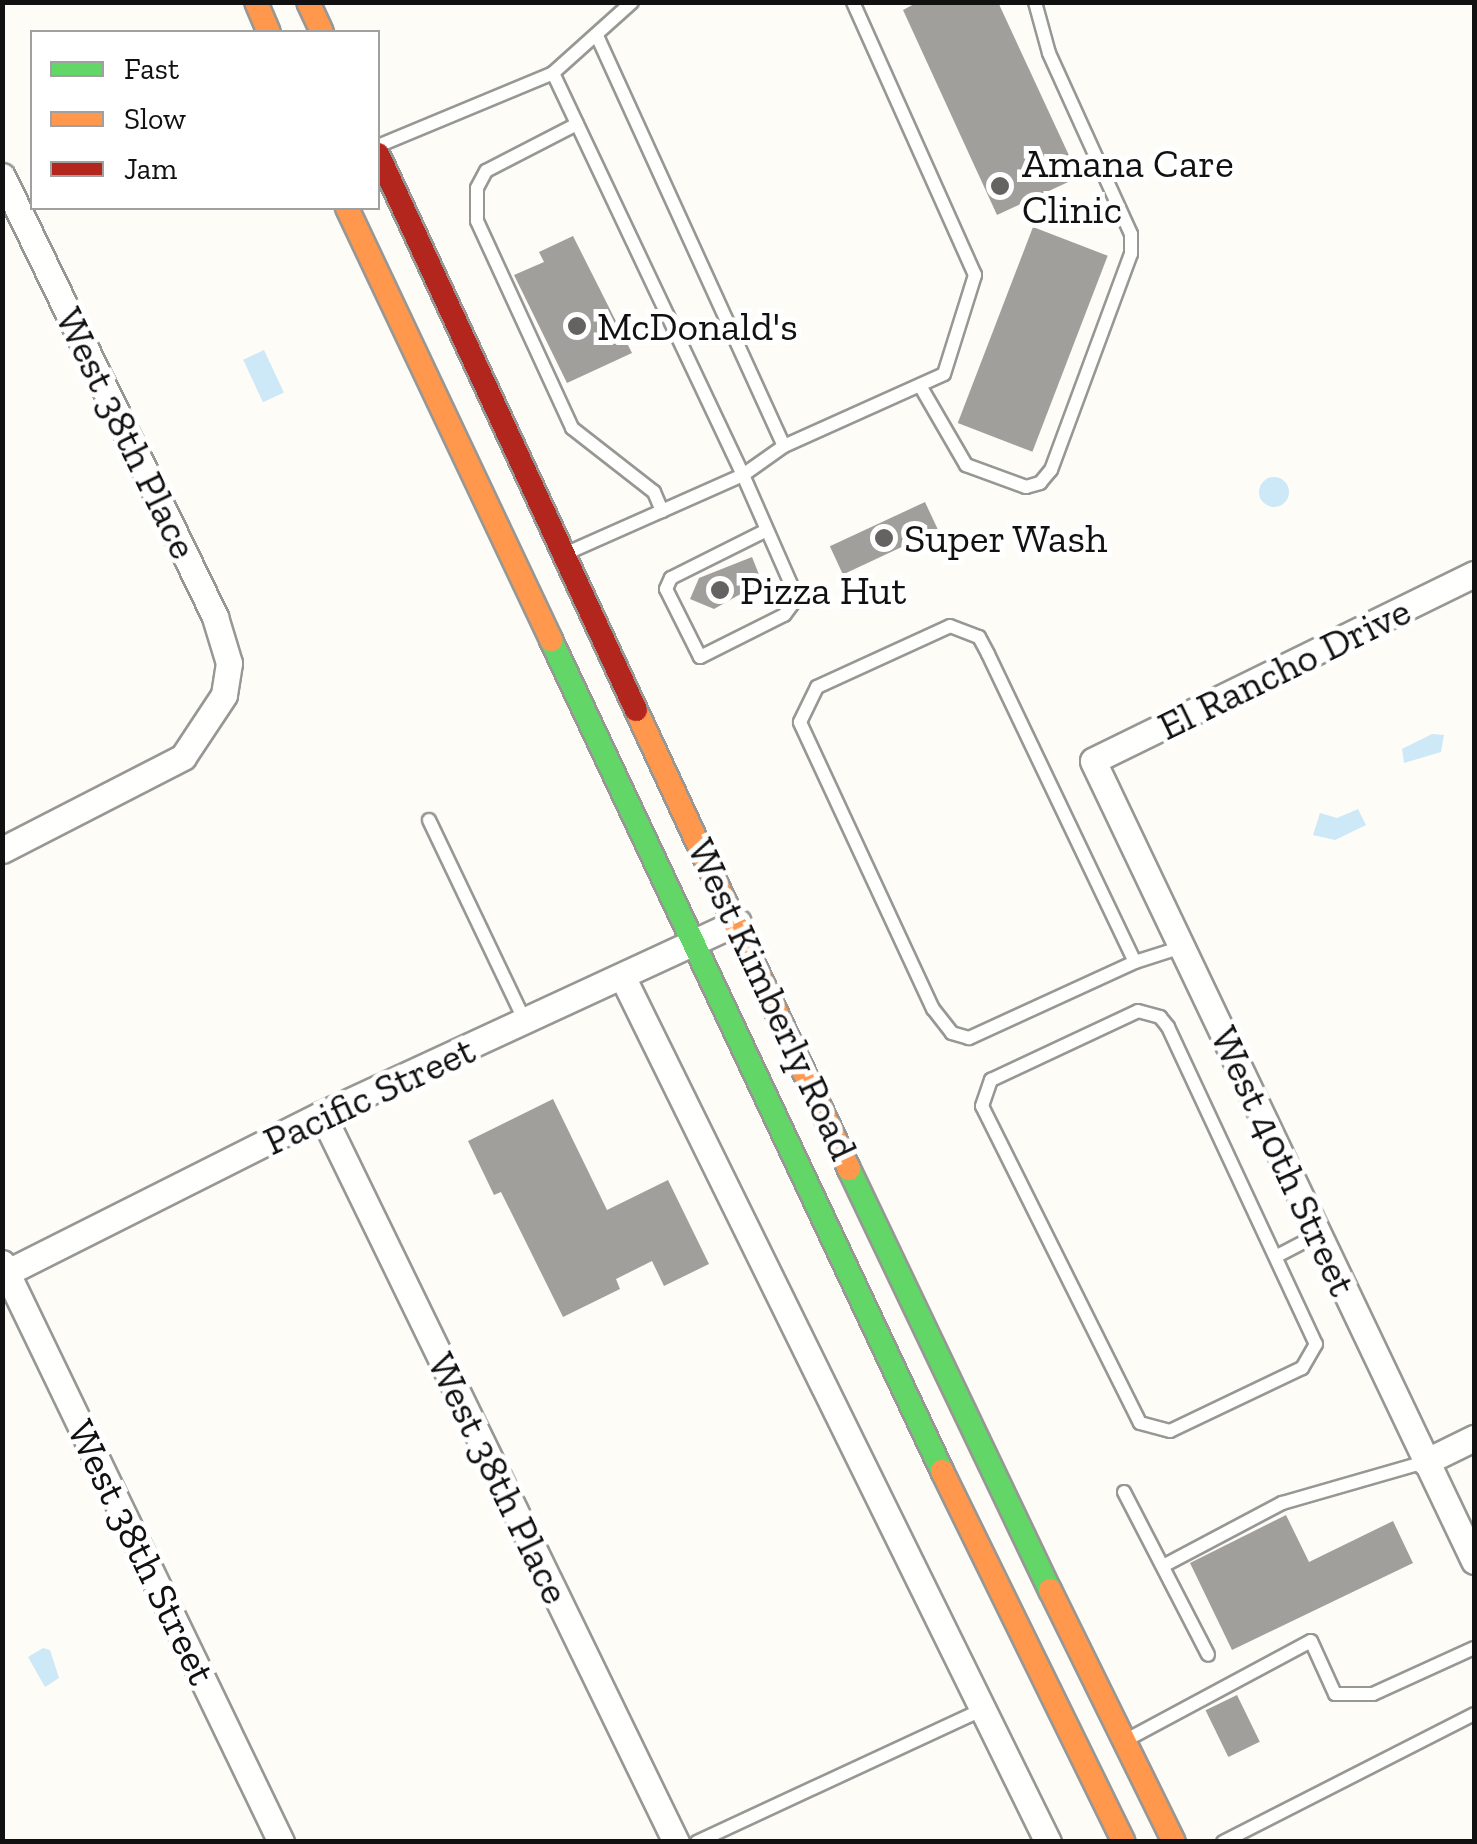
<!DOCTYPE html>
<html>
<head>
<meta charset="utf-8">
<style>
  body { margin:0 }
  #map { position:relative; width:1477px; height:1844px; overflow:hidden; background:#fdfcf7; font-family:"Zilla Slab",serif }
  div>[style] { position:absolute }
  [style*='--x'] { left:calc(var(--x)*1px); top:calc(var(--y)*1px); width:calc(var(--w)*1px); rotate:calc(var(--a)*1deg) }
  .water>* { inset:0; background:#cde8f7; transform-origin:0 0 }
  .round { border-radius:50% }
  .building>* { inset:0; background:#a19f9c; transform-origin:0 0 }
  .roads { filter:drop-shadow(2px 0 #979795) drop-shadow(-2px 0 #979795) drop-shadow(0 2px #979795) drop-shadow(0 -2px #979795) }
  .lane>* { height:12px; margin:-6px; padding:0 6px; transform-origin:6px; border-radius:6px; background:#fffffe }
  .street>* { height:25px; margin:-12.5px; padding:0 12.5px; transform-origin:12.5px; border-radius:12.5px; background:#fffffe }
  .fast>* { height:22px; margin:-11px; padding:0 11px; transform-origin:11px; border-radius:11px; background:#63d668 }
  .slow>* { height:22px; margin:-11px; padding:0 11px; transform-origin:11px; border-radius:11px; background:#ff974d }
  .jam>* { height:22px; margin:-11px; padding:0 11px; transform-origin:11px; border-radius:11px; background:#b3261e }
  .dots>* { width:28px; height:28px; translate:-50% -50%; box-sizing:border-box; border:5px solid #fff; border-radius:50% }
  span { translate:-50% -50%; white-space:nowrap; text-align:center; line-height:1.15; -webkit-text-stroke:10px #fff; paint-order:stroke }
  .poi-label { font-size:40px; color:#111 }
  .left { translate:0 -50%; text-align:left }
  .street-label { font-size:40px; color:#111 }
  .frame { position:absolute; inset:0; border:5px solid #111; pointer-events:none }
  .legend { position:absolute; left:30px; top:30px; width:350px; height:180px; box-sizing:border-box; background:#fff; border:2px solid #a0a0a0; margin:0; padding:12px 18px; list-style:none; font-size:30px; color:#111 }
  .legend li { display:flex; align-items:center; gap:20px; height:50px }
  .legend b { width:50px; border:2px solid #a0a0a0 }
</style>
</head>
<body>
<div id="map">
  <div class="water">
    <div style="left:264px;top:350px;width:47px;height:23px;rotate:65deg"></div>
    <div class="round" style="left:1259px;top:477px;width:30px;height:30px"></div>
    <div style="clip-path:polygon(1432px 734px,1444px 735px,1441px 752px,1404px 763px,1402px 749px)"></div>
    <div style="clip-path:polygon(1358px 809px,1366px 825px,1335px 840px,1313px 835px,1320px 813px,1337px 818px)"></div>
    <div style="clip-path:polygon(43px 1648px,50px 1650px,59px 1678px,45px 1687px,28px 1657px)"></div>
  </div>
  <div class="building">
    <div style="clip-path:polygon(918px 2px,998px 2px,1079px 177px,997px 215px,903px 10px)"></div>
    <div style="left:1033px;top:227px;width:80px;height:210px;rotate:21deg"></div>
    <div style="clip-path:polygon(573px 236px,632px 353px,567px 383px,514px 275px,544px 262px,539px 252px)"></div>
    <div style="left:925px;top:502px;width:31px;height:105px;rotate:65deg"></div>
    <div style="clip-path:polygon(752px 557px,762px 582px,714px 609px,690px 599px,699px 578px)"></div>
    <div style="clip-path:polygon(553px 1099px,607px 1210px,668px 1180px,709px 1264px,664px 1286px,652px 1261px,616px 1279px,620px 1289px,563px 1317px,501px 1192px,494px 1195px,468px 1141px)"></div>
    <div style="clip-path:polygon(1286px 1515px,1309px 1562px,1393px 1521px,1413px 1563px,1232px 1650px,1190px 1563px)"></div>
    <div style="left:1237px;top:1695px;width:52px;height:35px;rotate:64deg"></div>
  </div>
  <div class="roads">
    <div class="lane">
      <div style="--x:598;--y:38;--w:448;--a:65.5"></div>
      <div style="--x:553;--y:73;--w:445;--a:64.7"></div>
      <div style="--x:743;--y:475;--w:134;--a:66.3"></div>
      <div style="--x:797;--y:598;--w:21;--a:127"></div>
      <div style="--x:784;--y:615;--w:94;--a:153.4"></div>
      <div style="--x:700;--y:657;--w:76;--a:-116.6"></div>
      <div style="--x:666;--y:589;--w:12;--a:-66"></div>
      <div style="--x:671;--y:578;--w:107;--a:-26.6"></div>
      <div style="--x:577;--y:124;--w:102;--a:152.7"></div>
      <div style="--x:486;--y:171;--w:19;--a:118"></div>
      <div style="--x:477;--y:188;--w:33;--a:90"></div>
      <div style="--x:477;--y:221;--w:228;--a:65.3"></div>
      <div style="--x:572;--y:428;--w:104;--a:38"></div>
      <div style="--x:654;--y:492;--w:21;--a:67"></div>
      <div style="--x:378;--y:146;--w:190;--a:-22.6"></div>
      <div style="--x:553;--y:73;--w:106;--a:-41.9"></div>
      <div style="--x:922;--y:389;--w:88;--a:59.9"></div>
      <div style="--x:966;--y:465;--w:64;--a:20.1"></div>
      <div style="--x:1026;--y:487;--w:15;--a:-16"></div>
      <div style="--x:1040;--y:483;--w:17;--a:-50"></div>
      <div style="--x:1051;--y:470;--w:230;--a:-69.7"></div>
      <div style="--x:1131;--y:254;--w:20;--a:-90"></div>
      <div style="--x:1131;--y:234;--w:199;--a:-114.4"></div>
      <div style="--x:1049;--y:53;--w:53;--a:-105.4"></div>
      <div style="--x:567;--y:553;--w:193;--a:-23.9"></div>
      <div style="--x:743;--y:475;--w:50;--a:-35.3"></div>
      <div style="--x:784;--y:446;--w:175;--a:-24.2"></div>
      <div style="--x:944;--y:374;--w:104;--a:-72.6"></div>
      <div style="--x:975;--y:275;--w:299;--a:-114.1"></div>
      <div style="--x:950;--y:626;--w:31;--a:21"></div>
      <div style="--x:979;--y:637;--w:19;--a:62"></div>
      <div style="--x:988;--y:654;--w:341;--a:64.5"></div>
      <div style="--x:1135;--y:962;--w:183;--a:155.4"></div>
      <div style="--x:969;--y:1038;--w:18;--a:-164"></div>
      <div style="--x:952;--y:1033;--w:31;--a:-128"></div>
      <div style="--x:933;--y:1009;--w:316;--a:-114.9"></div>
      <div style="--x:800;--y:722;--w:39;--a:-64"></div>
      <div style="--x:817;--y:687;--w:146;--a:-24.6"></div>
      <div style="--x:429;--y:820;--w:223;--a:64.5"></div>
      <div style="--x:1135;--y:962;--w:49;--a:-17.7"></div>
      <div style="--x:1138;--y:1011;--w:23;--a:15"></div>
      <div style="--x:1160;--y:1017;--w:13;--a:51"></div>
      <div style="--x:1168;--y:1027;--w:350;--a:65"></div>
      <div style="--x:1316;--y:1344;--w:28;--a:120"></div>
      <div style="--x:1302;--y:1368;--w:146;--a:154.5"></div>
      <div style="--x:1170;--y:1431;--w:31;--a:-165"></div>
      <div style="--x:1140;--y:1423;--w:354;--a:-116.5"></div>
      <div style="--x:982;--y:1106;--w:28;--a:-71"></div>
      <div style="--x:991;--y:1080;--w:162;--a:-25.1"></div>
      <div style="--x:1277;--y:1256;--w:47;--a:-27.6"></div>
      <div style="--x:1124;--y:1492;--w:183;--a:62.7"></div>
      <div style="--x:1163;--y:1566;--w:135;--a:-27.9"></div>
      <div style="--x:1282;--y:1503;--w:149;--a:-16"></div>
      <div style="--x:1130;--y:1738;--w:205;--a:-28.2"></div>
      <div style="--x:1311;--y:1641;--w:58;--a:65.6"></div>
      <div style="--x:1335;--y:1694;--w:38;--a:0"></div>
      <div style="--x:1373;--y:1694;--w:111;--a:-24.5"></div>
      <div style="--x:697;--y:1842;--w:316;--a:-24.9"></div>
      <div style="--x:1223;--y:1842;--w:282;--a:-27"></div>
    </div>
    <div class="street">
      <div style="--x:2;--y:176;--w:490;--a:64.2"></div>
      <div style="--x:215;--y:617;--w:48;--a:73.1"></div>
      <div style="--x:229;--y:663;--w:32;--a:99"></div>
      <div style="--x:224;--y:695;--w:74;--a:123.5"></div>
      <div style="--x:183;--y:757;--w:203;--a:152.8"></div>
      <div style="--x:1474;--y:574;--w:424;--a:153.9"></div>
      <div style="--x:1093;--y:761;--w:886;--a:64.53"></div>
      <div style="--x:623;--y:978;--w:963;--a:63.81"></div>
      <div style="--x:322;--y:1114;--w:810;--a:64.07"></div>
      <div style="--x:2;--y:1263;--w:643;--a:64.27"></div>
      <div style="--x:2;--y:1275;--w:358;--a:-26.7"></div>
      <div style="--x:322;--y:1114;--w:458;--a:-24.8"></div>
      <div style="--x:1425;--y:1462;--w:55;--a:-26.1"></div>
    </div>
    <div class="fast">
      <div style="--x:551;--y:640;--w:918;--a:64.8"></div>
      <div style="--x:849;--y:1169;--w:467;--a:64.5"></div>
    </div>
    <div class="slow">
      <div style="--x:256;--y:2;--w:33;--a:67"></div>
      <div style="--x:308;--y:2;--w:33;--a:65"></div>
      <div style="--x:347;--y:208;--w:478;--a:64.7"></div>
      <div style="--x:636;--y:710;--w:506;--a:65.11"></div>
      <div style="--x:942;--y:1471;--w:413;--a:63.9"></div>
      <div style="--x:1050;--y:1590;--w:281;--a:63.8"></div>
    </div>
    <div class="jam">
      <div style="--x:378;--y:154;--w:613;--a:65.11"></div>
    </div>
  </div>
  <div class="dots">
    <div style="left:1000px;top:186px;background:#646362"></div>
    <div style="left:577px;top:326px;background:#646362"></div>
    <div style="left:884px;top:538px;background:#646362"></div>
    <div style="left:720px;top:590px;background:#646362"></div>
  </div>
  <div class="poi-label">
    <span class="left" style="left:1022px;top:186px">Amana Care<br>Clinic</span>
    <span class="left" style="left:597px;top:326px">McDonald's</span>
    <span class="left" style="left:904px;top:538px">Super Wash</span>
    <span class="left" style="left:740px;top:590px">Pizza Hut</span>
  </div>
  <div class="street-label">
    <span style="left:127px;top:433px;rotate:64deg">West 38th Place</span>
    <span style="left:1284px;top:668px;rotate:-26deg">El Rancho Drive</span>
    <span style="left:773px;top:999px;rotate:65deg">West Kimberly Road</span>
    <span style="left:369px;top:1095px;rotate:-25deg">Pacific Street</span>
    <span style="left:1284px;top:1161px;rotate:65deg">West 40th Street</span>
    <span style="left:499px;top:1478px;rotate:64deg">West 38th Place</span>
    <span style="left:142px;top:1552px;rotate:64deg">West 38th Street</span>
  </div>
  <div class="frame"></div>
  <ul class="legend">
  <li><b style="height:12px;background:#63d668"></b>Fast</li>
  <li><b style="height:12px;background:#ff974d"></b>Slow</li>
  <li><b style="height:12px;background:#b3261e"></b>Jam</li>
  </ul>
</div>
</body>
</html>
